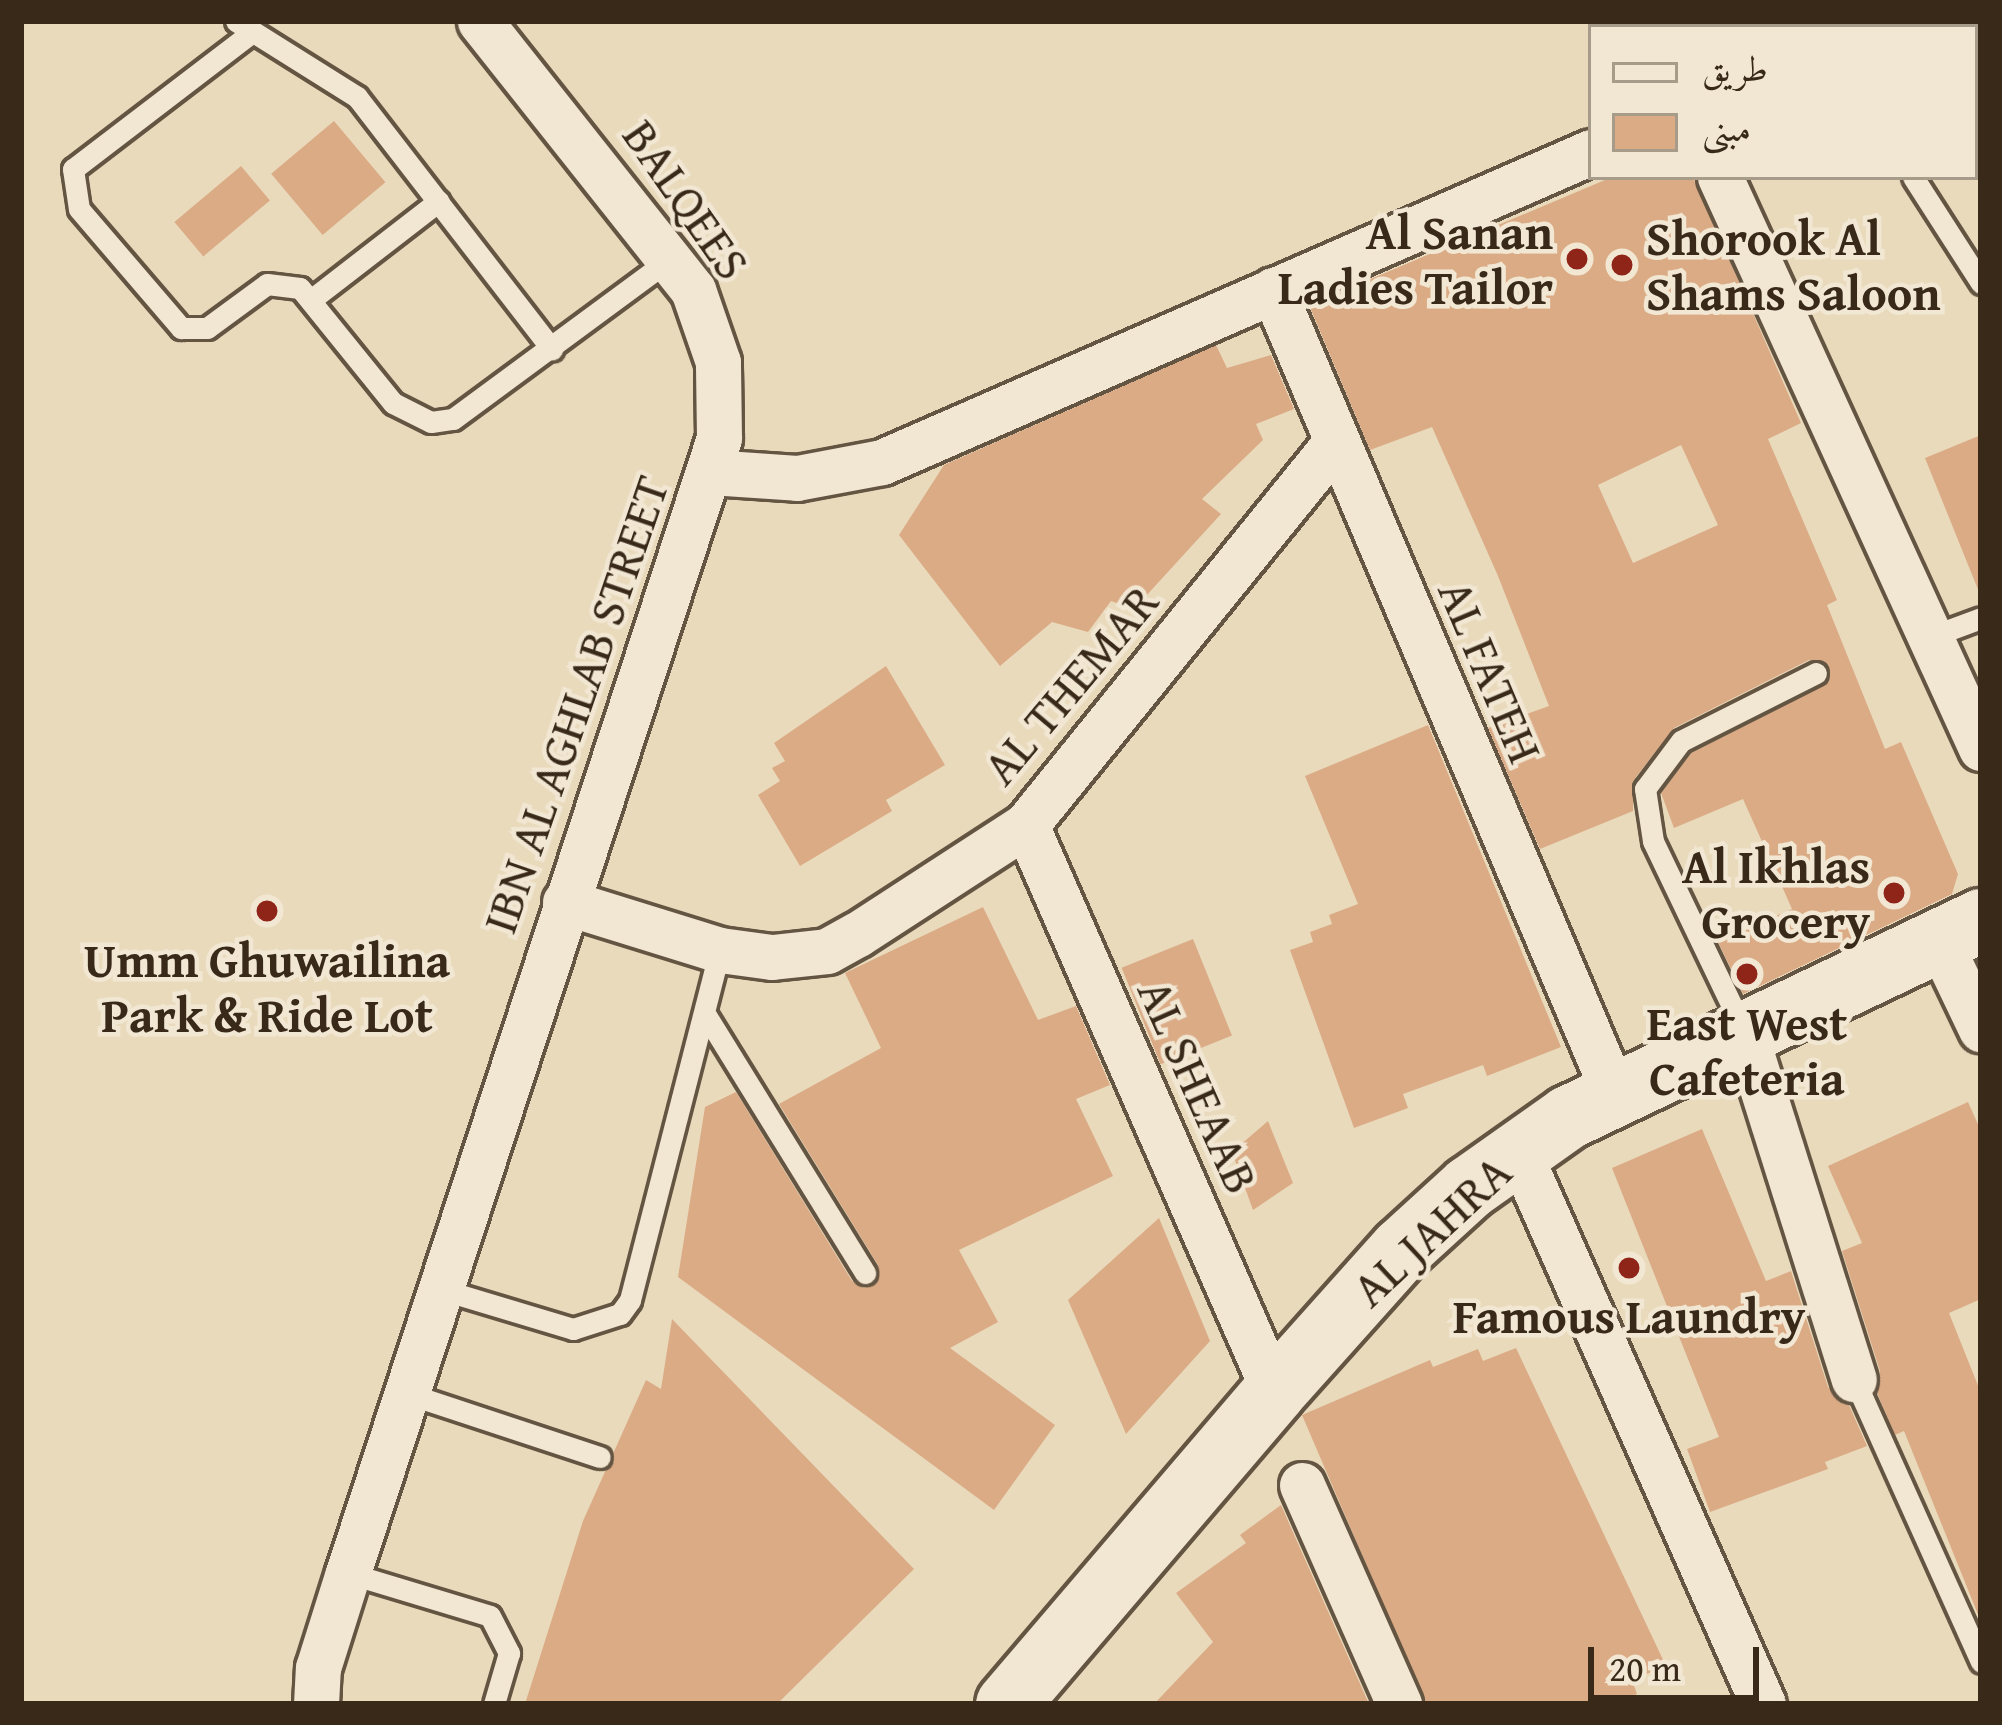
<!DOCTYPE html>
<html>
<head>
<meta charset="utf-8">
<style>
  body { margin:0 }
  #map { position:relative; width:2002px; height:1725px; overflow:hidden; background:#e9dabc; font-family:"Gentium Book Plus",Amiri,serif }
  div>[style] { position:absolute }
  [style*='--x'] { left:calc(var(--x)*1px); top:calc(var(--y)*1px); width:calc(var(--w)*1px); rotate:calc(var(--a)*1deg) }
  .building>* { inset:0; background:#dbab86; transform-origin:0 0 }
  .roads { filter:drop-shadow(3px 0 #645542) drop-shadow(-3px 0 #645542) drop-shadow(0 3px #645542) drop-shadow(0 -3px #645542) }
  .lane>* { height:21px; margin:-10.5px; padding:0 10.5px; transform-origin:10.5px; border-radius:10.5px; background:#f1e7d3 }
  .street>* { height:45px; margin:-22.5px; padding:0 22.5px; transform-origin:22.5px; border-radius:22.5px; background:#f1e7d3 }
  .secondary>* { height:63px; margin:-31.5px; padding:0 31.5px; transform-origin:31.5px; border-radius:31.5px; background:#f1e7d3 }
  .dots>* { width:33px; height:33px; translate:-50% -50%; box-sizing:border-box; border:6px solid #f1e7d3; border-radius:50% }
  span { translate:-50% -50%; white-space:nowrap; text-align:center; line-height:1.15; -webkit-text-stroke:9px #f1e7d3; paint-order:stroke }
  .street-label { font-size:48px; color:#382919 }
  .poi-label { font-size:48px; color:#382919; font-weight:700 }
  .right { translate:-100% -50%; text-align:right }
  .left { translate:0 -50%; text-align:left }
  .frame { position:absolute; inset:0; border:24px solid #382919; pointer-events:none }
  .legend { position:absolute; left:1588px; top:24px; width:390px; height:156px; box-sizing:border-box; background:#f1e7d3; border:3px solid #a79b89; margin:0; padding:15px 21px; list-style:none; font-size:36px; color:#382919 }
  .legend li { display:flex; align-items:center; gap:24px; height:60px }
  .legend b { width:60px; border:3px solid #a79b89 }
  .scale { position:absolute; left:1588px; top:1647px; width:171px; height:54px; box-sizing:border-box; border:6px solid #382919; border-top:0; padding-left:15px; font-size:36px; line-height:42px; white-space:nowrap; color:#382919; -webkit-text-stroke:9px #f1e7d3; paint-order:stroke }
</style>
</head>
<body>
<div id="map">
  <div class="building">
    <div style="left:334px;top:121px;width:80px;height:82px;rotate:50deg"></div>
    <div style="left:241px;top:166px;width:45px;height:87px;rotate:50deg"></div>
    <div style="clip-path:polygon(evenodd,1612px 177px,1693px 177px,1801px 423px,1768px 439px,1837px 600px,1827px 605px,1885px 749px,1901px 742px,1958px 874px,1952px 894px,1743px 994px,1718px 942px,1792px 909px,1743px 799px,1674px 828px,1661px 793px,1691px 753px,1823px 686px,1829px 665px,1809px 660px,1674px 728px,1633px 781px,1633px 811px,1540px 849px,1488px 728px,1549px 706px,1498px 576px,1432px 427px,1370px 450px,1309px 305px,1612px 177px,1681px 445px,1718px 525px,1633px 563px,1598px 485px,1681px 445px)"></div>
    <div style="clip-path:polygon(1216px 345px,1227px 368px,1271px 355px,1294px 409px,1256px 424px,1263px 440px,1202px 499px,1221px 514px,1134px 609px,1111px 601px,1088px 632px,1052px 622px,1000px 666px,899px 535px,944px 465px)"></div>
    <div style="clip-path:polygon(1981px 435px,1981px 592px,1979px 592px,1925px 458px)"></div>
    <div style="clip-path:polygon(886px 666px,945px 765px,886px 800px,892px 811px,800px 866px,758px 795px,780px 781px,772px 768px,785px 761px,774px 743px)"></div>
    <div style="clip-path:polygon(1428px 725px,1561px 1047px,1487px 1076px,1483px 1065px,1403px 1094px,1408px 1108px,1354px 1128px,1290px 950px,1313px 942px,1310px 932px,1332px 924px,1329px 915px,1358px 904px,1305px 776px)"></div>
    <div style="clip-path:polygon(983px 907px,1038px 1020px,1076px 1006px,1110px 1085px,1076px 1099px,1113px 1176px,959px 1250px,998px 1322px,950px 1348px,1055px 1425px,994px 1510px,678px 1277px,705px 1107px,736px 1092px,852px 1281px,864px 1288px,878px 1281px,878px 1265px,779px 1104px,881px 1048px,845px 973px)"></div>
    <div style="left:1193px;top:939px;width:104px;height:77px;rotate:68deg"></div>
    <div style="clip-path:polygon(1968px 1102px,1981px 1131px,1981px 1299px,1949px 1313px,1981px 1393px,1979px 1617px,1904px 1431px,1895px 1435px,1877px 1393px,1880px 1371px,1842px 1251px,1862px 1243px,1828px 1166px)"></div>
    <div style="clip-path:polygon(1268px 1121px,1293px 1183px,1253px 1210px,1232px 1152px)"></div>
    <div style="clip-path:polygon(1702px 1129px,1766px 1281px,1791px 1271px,1828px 1387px,1849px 1405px,1867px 1446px,1825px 1462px,1828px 1469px,1710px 1512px,1687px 1449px,1719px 1437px,1612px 1168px)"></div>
    <div style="clip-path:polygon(1159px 1218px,1210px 1341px,1126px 1434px,1068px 1300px)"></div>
    <div style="clip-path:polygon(672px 1319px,914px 1569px,777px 1704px,525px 1704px,583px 1521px,646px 1380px,661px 1389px)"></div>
    <div style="clip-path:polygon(1516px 1348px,1666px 1666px,1632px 1680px,1637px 1694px,1612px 1704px,1426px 1704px,1302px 1415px,1430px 1360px,1433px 1367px,1478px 1349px,1483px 1361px)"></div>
    <div style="clip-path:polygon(1281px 1505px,1369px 1704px,1154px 1704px,1213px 1642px,1176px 1593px,1246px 1543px,1240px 1535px)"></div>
  </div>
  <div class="roads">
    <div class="lane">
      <div style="--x:236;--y:21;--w:143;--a:32.1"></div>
      <div style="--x:357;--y:97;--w:319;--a:52.3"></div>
      <div style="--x:251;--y:33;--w:224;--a:142.6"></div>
      <div style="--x:73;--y:169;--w:40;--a:81.5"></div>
      <div style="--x:79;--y:209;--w:157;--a:49.4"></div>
      <div style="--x:181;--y:328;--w:26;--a:0"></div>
      <div style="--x:207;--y:328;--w:74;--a:-36.3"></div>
      <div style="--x:267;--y:284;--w:33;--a:7"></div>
      <div style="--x:300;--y:288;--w:148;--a:51"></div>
      <div style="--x:393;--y:403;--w:42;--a:26.6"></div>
      <div style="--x:431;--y:422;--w:22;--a:-8"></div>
      <div style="--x:453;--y:419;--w:270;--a:-36.4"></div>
      <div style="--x:1913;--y:177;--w:126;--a:57.3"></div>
      <div style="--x:312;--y:299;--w:160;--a:-37.7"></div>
      <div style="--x:1930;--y:637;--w:54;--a:-20.4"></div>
      <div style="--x:707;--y:1017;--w:301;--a:58.3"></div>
      <div style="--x:1743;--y:1029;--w:208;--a:-115.6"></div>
      <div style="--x:1653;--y:841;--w:53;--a:-98.7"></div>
      <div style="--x:1645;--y:789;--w:60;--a:-53.1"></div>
      <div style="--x:1681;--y:741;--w:151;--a:-26.7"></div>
      <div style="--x:440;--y:1289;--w:139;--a:16.7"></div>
      <div style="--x:573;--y:1329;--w:49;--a:-17.7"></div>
      <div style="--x:620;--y:1314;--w:17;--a:-54"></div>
      <div style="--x:630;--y:1300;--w:361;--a:-75.6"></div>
      <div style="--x:1854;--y:1379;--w:310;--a:65.8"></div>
      <div style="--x:406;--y:1393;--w:204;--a:18.3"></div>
      <div style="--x:348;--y:1573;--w:148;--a:16.8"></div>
      <div style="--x:490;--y:1616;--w:42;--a:62.8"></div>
      <div style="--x:509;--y:1653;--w:53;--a:106.4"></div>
    </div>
    <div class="street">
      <div style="--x:1649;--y:21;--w:7;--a:63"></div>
      <div style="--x:1883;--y:27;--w:15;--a:-23"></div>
      <div style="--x:1720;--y:177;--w:628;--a:65.44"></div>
      <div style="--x:1273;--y:290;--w:872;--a:66.99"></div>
      <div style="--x:710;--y:472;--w:87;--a:3.9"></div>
      <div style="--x:797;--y:478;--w:86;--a:-10.7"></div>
      <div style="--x:882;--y:462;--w:774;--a:-23.62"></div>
      <div style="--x:1026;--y:825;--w:618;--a:66.34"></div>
      <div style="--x:565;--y:902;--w:162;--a:17.2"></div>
      <div style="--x:720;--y:950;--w:52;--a:7.7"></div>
      <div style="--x:772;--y:957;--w:55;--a:-6.2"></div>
      <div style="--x:827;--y:951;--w:35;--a:-29"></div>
      <div style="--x:858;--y:934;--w:200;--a:-33"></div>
      <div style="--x:1026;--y:825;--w:491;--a:-51"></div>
      <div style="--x:1939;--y:941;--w:98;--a:64.5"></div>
      <div style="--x:1745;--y:1034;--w:362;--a:72.5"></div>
      <div style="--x:1517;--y:1148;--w:608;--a:66.13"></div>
      <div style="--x:1302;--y:1485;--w:240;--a:66.1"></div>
      <div style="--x:316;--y:1704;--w:36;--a:-87"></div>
      <div style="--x:318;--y:1668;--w:100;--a:-72.5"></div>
      <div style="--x:348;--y:1573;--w:1194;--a:-71.9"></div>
      <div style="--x:719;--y:438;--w:76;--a:-90.8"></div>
      <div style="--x:718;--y:362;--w:76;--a:-109.1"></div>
      <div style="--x:693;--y:290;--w:343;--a:-128.4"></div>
    </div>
    <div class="secondary">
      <div style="--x:1007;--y:1704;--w:411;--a:-49.5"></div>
      <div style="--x:1274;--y:1391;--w:191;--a:-48.2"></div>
      <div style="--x:1401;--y:1249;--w:92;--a:-42.4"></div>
      <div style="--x:1469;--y:1187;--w:121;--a:-35.3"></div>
      <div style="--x:1568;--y:1117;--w:458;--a:-25.5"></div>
    </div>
  </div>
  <div class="dots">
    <div style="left:1577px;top:259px;background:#8f2418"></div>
    <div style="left:1622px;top:265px;background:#8f2418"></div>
    <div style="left:1894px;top:893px;background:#8f2418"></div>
    <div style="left:267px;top:911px;background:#8f2418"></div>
    <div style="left:1747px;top:974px;background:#8f2418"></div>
    <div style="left:1629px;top:1268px;background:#8f2418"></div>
  </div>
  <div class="street-label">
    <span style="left:687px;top:199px;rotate:55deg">BALQEES</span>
    <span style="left:1491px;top:671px;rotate:67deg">AL FATEH</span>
    <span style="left:1070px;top:684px;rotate:-50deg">AL THEMAR</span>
    <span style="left:575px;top:704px;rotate:-71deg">IBN AL AGHLAB STREET</span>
    <span style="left:1199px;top:1086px;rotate:66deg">AL SHEAAB</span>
    <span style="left:1431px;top:1230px;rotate:-43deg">AL JAHRA</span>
  </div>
  <div class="poi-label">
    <span class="right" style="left:1553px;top:259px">Al Sanan<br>Ladies Tailor</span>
    <span class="left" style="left:1646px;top:265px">Shorook Al<br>Shams Saloon</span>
    <span class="right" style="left:1870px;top:893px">Al Ikhlas<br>Grocery</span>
    <span style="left:267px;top:987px">Umm Ghuwailina<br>Park &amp; Ride Lot</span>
    <span style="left:1747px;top:1050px">East West<br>Cafeteria</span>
    <span style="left:1629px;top:1316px">Famous Laundry</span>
  </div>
  <div class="frame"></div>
  <ul class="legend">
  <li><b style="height:15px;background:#f1e7d3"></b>طريق</li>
  <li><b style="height:33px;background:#dbab86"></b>مبنى</li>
  </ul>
  <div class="scale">20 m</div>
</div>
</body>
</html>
